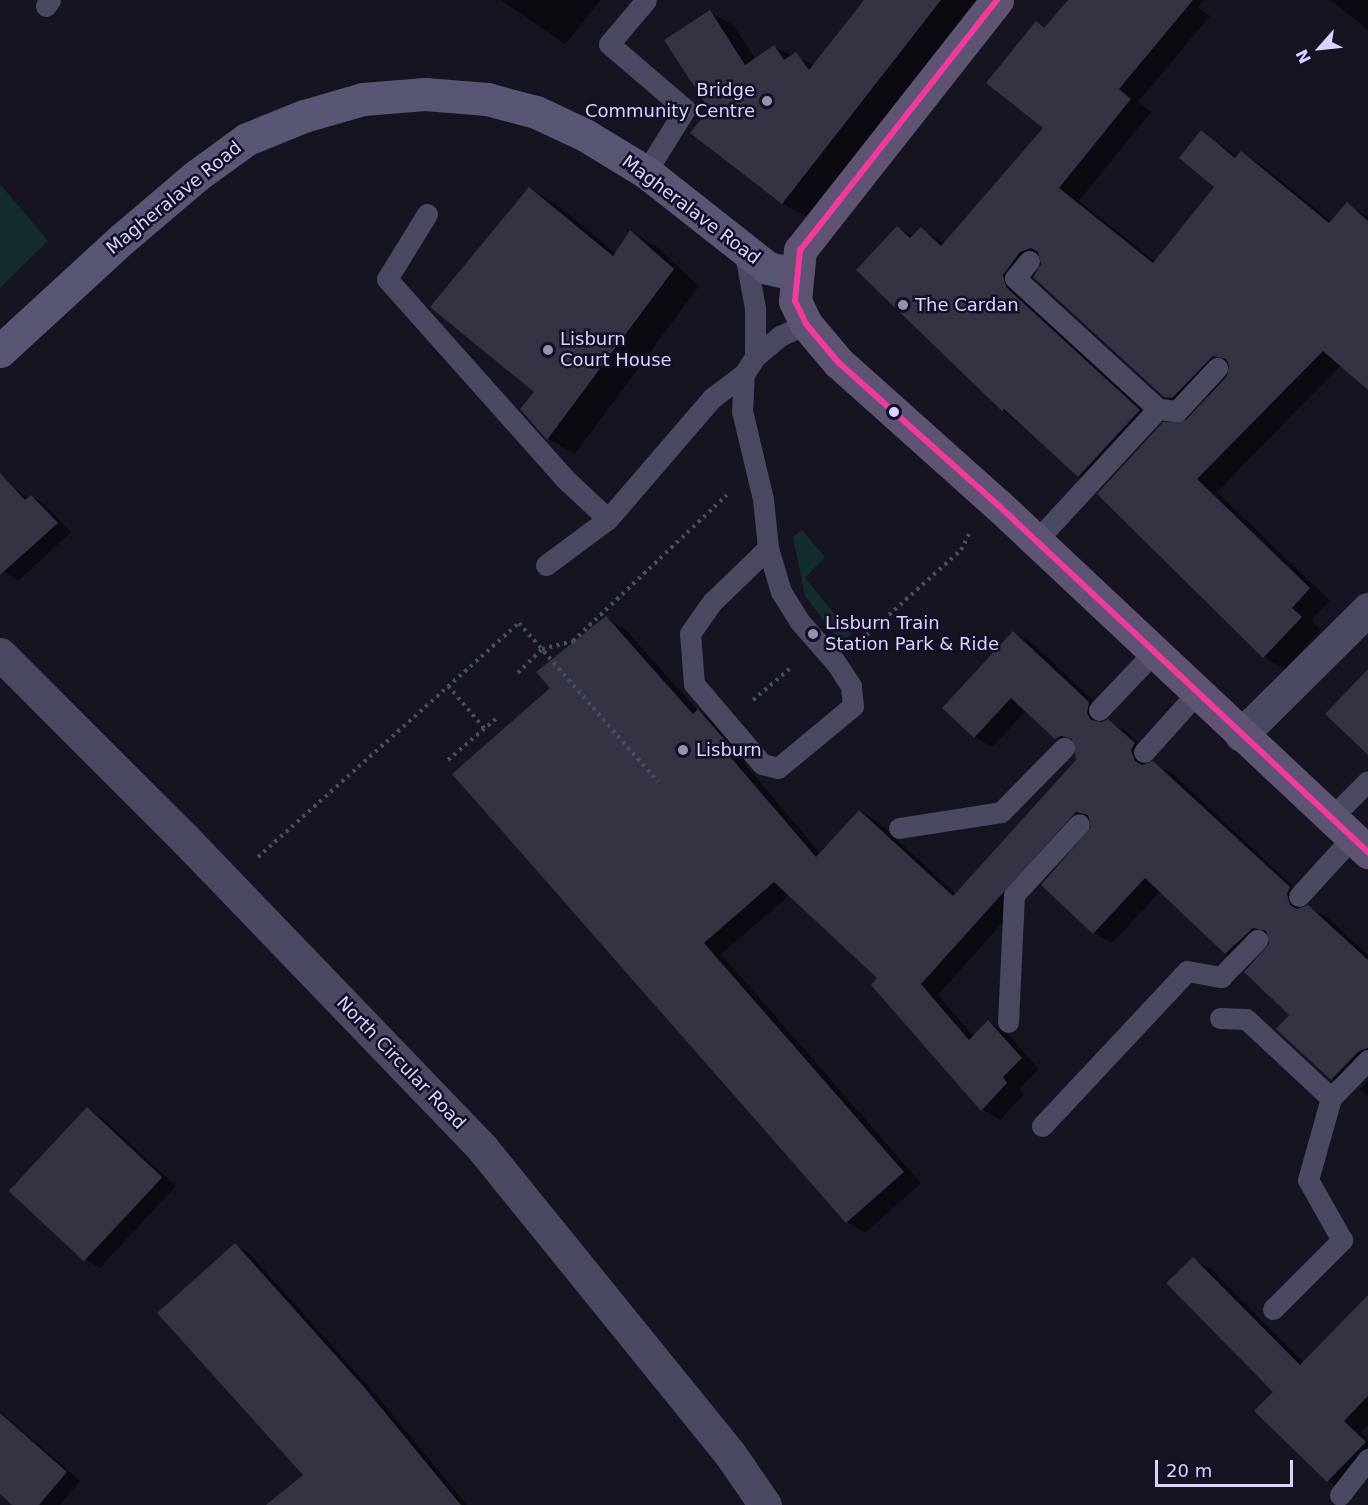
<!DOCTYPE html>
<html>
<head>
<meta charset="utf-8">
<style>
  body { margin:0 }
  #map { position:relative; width:1368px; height:1505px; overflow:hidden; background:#161421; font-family:"DejaVu Sans",sans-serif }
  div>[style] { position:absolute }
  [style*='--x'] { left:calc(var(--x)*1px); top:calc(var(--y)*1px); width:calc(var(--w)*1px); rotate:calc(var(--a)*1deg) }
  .green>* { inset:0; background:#132c2d }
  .shadow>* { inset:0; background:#0007 }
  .building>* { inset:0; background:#343243; transform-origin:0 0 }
  .path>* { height:4px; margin-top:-2px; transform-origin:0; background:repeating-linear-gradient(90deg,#44505f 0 3px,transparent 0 7.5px) }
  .lane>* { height:21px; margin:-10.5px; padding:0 10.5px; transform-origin:10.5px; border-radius:10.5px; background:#4a4962 }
  .street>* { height:33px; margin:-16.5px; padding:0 16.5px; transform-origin:16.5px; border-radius:16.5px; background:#4a4962 }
  .secondary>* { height:33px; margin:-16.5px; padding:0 16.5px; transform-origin:16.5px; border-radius:16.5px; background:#575674 }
  .primary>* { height:33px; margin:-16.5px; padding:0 16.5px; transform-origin:16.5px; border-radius:16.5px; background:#5e5373 }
  .bus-1>* { height:6px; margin:-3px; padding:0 3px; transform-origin:3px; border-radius:3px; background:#f13a9d }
  .dots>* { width:16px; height:16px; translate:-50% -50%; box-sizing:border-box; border:3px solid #130f26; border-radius:50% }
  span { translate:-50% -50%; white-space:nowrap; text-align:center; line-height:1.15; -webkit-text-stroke:5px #130f26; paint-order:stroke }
  .poi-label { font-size:18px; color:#d9d4ff }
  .right { translate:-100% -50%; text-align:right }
  .left { translate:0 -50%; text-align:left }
  .street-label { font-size:18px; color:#d9d4ff }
  .north { position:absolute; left:1290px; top:18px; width:60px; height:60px; -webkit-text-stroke:4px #130f26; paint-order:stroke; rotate:243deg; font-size:16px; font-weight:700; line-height:24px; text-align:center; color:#d9d4ff }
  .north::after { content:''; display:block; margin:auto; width:21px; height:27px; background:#d9d4ff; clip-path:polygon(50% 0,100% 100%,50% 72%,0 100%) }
  .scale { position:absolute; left:1155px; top:1460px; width:138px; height:27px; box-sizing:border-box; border:3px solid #d9d4ff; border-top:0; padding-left:8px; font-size:18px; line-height:21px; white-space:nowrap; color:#d9d4ff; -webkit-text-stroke:4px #130f26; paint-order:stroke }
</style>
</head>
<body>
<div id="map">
  <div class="green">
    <div style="clip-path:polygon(0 184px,48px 241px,0 288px)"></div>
    <div style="clip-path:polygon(802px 530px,825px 557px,805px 578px,851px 634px,841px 643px,805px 596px,793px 537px)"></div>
  </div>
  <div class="shadow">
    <div style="clip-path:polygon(501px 0,601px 0,565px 44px)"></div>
    <div style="clip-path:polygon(866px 0,976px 0,807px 217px,782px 203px,710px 109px,710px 12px,734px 26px,756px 60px,774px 47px,815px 65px)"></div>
    <div style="clip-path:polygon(1070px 0,1204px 0,1198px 7px,1210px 16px,1138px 102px,1151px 112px,1079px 201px,1156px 262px,1216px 187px,1202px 132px,1238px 157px,1241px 153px,1262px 165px,1332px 222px,1347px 204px,1368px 217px,1368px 388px,1341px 365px,1217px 492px,1330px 601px,1311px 620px,1321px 630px,1285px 669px,1264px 657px,1099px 494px,1187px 421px,1224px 382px,1193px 409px,1186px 408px,1164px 396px,1032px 275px,1023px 287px,1160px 422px,1100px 488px,1079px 476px,1003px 410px,898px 227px,914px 237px,921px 229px,945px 244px,1045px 128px,1036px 23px,1046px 29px)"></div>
    <div style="clip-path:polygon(1330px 0,1368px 0,1368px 30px)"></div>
    <div style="clip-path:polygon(529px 188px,556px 204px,617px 254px,631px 232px,657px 247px,699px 286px,575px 454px,548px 439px,522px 409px,536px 392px)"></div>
    <div style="clip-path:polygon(7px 482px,29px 499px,32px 496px,45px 505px,71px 532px,18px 581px,0 569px,0 489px)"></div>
    <div style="clip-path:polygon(606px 618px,624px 628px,698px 711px,716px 721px,748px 758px,743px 762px,821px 854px,860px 811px,878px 822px,956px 894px,1078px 760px,1074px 749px,1055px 738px,1026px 711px,992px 747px,974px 737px,1014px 633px,1032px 643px,1107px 713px,1105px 723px,1108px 721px,1126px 731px,1152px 755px,1150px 763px,1172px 773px,1307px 899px,1305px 907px,1327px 917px,1368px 955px,1368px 1070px,1349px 1089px,1331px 1079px,1291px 1015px,1269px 939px,1244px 963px,1226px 953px,1161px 891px,1112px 943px,1094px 933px,1043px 885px,1093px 828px,1092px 823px,938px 995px,974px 1037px,988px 1022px,1006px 1032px,1039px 1069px,1020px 1088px,1024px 1094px,1000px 1120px,982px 1109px,880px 978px,790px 895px,721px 954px,921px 1183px,865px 1233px,847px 1222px,552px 688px)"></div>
    <div style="clip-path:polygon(1368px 1080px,1368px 1096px,1360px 1089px)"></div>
    <div style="clip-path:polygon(87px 1108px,101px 1117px,176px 1186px,100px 1268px,86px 1260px,11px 1191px)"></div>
    <div style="clip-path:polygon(235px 1245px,249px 1253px,378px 1397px,467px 1505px,269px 1505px,305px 1475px)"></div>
    <div style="clip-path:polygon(1193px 1259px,1211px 1269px,1304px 1363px,1368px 1298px,1368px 1425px,1361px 1432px,1368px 1439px,1368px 1468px,1345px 1491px,1328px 1481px)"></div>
    <div style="clip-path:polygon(0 1411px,80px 1481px,60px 1505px,14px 1505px,0 1492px)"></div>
  </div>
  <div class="building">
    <div style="clip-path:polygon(864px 0,941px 0,782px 204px,690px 133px,709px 109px,664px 40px,710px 10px,745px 65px,774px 45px,784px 60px,796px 52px,809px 70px)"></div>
    <div style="clip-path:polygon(1068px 0,1193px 0,1119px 89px,1131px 99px,1059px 188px,1153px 263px,1214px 187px,1179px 158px,1201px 130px,1235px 158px,1241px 151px,1329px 223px,1347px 202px,1368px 221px,1368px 390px,1323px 351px,1197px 479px,1310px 588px,1292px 608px,1302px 617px,1263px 658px,1097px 494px,1163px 422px,1186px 420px,1227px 376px,1229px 365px,1226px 359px,1213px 356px,1172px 398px,1164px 397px,1033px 277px,1041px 264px,1038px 252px,1031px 248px,1020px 252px,1003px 275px,1006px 287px,1140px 410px,1078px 477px,1004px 409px,1002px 411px,856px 270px,897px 226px,910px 238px,921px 227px,941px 246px,1043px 128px,986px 83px,1036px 21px,1044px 28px)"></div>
    <div style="clip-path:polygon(529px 187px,613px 256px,630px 230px,674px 269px,547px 440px,520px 409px,534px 392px,430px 307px)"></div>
    <div style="clip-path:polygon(0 473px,25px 500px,31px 495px,58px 523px,0 575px)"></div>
    <div style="clip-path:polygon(606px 616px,693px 714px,698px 709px,731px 747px,726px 752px,816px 857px,859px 810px,953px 896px,1076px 760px,1072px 739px,1061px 736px,1055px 739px,1011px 698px,974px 738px,942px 708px,1013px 631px,1089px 702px,1087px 713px,1091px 720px,1102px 722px,1108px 719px,1135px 743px,1131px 750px,1135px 761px,1142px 765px,1153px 761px,1290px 887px,1287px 894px,1290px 905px,1297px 909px,1308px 905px,1368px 960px,1368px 1048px,1359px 1051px,1331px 1080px,1276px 1029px,1289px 1015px,1244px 972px,1269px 944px,1266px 931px,1253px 928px,1225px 954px,1145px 878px,1093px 934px,1041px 885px,1091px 827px,1088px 815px,1076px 812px,921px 984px,969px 1040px,988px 1020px,1022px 1058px,1003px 1077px,1007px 1083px,981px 1111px,871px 985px,877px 978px,774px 882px,704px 943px,904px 1172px,846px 1223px,452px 774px,550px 688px,536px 672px)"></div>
    <div style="clip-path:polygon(1368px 669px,1368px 755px,1325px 714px)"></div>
    <div style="left:87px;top:1107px;width:103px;height:115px;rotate:43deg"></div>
    <div style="clip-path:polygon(235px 1243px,364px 1387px,461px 1505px,266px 1505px,303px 1475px,157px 1313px)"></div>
    <div style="clip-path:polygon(1193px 1257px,1300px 1365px,1368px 1295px,1368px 1396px,1344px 1421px,1366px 1442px,1327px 1482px,1254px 1411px,1273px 1392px,1166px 1283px)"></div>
    <div style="clip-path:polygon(0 1413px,67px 1472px,39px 1505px,12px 1505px,0 1494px)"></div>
  </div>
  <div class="path">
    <div style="--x:861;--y:640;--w:135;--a:-42"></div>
    <div style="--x:961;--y:550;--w:18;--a:-63"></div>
    <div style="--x:518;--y:673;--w:34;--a:-45"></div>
    <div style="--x:542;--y:649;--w:32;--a:-14"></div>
    <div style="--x:573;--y:641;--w:212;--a:-43.5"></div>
    <div style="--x:448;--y:686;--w:57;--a:49.3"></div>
    <div style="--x:753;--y:700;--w:52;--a:-40.4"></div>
    <div style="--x:448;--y:760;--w:67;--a:-40.8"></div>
    <div style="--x:258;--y:857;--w:351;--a:-41.9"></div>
    <div style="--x:519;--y:623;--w:211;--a:48.8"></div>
  </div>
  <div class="lane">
    <div style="--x:46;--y:6;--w:7;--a:-56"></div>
    <div style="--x:646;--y:172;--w:74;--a:-58.2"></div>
    <div style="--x:685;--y:109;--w:100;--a:-139.5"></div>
    <div style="--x:609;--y:44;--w:57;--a:-49.9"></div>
    <div style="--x:427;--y:214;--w:76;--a:121.6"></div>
    <div style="--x:387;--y:279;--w:266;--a:48.3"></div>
    <div style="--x:564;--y:478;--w:60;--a:43"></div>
    <div style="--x:744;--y:248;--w:61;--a:79.6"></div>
    <div style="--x:755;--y:308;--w:49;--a:90"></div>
    <div style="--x:1029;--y:261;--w:22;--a:129"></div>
    <div style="--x:1015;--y:278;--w:194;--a:42.5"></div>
    <div style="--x:1036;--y:541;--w:180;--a:-47.3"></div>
    <div style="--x:1158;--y:409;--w:19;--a:6"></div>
    <div style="--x:1177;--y:411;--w:59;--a:-47.1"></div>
    <div style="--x:768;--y:548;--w:78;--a:136"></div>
    <div style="--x:712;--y:602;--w:38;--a:125"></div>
    <div style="--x:690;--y:633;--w:51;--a:85.5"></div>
    <div style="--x:694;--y:684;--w:105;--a:49.6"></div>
    <div style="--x:762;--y:764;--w:16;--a:14"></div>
    <div style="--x:778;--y:768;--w:97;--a:-39.6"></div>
    <div style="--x:853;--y:706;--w:20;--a:-96"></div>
    <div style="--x:851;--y:686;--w:27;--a:-123"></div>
    <div style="--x:836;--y:663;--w:55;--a:-131.3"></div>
    <div style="--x:800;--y:622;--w:36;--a:-122"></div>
    <div style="--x:781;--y:592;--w:46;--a:-106.5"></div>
    <div style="--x:768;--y:548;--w:49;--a:-95.8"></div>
    <div style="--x:763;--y:499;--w:90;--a:-103.4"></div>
    <div style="--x:742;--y:411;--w:37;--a:-87"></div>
    <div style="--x:744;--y:374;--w:20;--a:-57"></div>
    <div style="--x:755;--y:357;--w:33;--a:-40"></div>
    <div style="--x:780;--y:336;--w:29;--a:-25"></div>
    <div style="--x:546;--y:565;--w:77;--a:-36.6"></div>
    <div style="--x:608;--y:519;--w:160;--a:-49.3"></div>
    <div style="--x:712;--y:398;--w:40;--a:-37"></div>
    <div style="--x:1099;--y:710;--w:79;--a:-46.5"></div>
    <div style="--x:1144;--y:752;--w:79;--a:-48.1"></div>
    <div style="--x:1331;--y:818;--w:52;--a:-45"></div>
    <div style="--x:899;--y:828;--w:103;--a:-8.9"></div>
    <div style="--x:1001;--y:812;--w:90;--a:-45.5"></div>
    <div style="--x:1299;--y:896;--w:79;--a:-47.6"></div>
    <div style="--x:1220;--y:1018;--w:26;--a:2"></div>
    <div style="--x:1246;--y:1019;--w:116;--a:42.9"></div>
    <div style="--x:1008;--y:1022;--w:127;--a:-87.3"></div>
    <div style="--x:1014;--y:895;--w:96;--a:-47.5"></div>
    <div style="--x:1042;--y:1126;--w:212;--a:-46.9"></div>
    <div style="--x:1187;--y:971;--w:35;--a:10"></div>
    <div style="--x:1221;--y:977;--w:52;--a:-45.8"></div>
    <div style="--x:1273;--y:1309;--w:98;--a:-45"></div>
    <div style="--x:1342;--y:1240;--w:69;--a:-119.5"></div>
    <div style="--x:1308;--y:1180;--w:85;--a:-74.3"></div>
    <div style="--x:1331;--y:1098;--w:53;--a:-45.8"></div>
    <div style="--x:1340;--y:1495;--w:46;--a:-52.1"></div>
  </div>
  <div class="street">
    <div style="--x:0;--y:654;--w:262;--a:45"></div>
    <div style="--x:185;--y:839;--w:430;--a:46.1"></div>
    <div style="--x:483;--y:1149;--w:392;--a:51"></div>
    <div style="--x:730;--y:1454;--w:62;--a:55.5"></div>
    <div style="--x:1241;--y:735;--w:179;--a:-44.8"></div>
  </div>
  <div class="secondary">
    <div style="--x:0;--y:351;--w:166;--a:-42.6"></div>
    <div style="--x:122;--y:239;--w:97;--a:-40.4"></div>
    <div style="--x:196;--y:176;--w:63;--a:-36"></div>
    <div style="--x:247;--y:139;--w:61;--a:-22"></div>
    <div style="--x:304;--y:116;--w:61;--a:-16.1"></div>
    <div style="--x:363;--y:99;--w:62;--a:-4.6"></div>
    <div style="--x:425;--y:94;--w:62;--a:4.6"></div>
    <div style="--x:487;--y:99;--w:51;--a:14.9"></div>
    <div style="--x:536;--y:112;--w:54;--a:25.1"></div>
    <div style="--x:585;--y:135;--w:71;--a:31.2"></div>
    <div style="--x:646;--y:172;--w:155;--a:38.2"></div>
    <div style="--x:768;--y:268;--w:28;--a:13"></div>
  </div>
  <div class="primary">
    <div style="--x:997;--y:0;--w:318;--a:128.2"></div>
    <div style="--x:800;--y:250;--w:51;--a:95.6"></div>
    <div style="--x:795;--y:301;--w:25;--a:64"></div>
    <div style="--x:806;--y:324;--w:50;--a:49.9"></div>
    <div style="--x:838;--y:362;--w:213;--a:41.8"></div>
    <div style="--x:997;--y:504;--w:509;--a:43.17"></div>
  </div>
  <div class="bus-1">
    <div style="--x:997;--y:0;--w:318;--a:128.2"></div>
    <div style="--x:800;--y:250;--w:51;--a:95.6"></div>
    <div style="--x:795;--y:301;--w:25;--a:64"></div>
    <div style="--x:806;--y:324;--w:50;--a:49.9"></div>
    <div style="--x:838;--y:362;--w:213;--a:41.8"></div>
    <div style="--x:997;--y:504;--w:509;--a:43.17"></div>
  </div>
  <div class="dots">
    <div style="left:767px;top:101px;background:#9591b1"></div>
    <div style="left:903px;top:305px;background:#9591b1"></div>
    <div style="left:548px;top:350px;background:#9591b1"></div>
    <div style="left:894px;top:412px;background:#d9d4ff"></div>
    <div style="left:813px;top:634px;background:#9591b1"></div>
    <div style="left:683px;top:750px;background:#9591b1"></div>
  </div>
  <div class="poi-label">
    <span class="right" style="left:755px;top:101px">Bridge<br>Community Centre</span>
    <span class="left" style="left:915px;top:305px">The Cardan</span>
    <span class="left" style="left:560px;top:350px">Lisburn<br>Court House</span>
    <span class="left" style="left:825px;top:634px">Lisburn Train<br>Station Park &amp; Ride</span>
    <span class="left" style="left:696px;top:750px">Lisburn</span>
  </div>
  <div class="street-label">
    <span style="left:174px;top:198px;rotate:-39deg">Magheralave Road</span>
    <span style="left:691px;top:210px;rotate:37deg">Magheralave Road</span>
    <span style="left:401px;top:1063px;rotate:46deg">North Circular Road</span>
  </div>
  <div class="north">N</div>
  <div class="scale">20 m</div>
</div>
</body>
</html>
